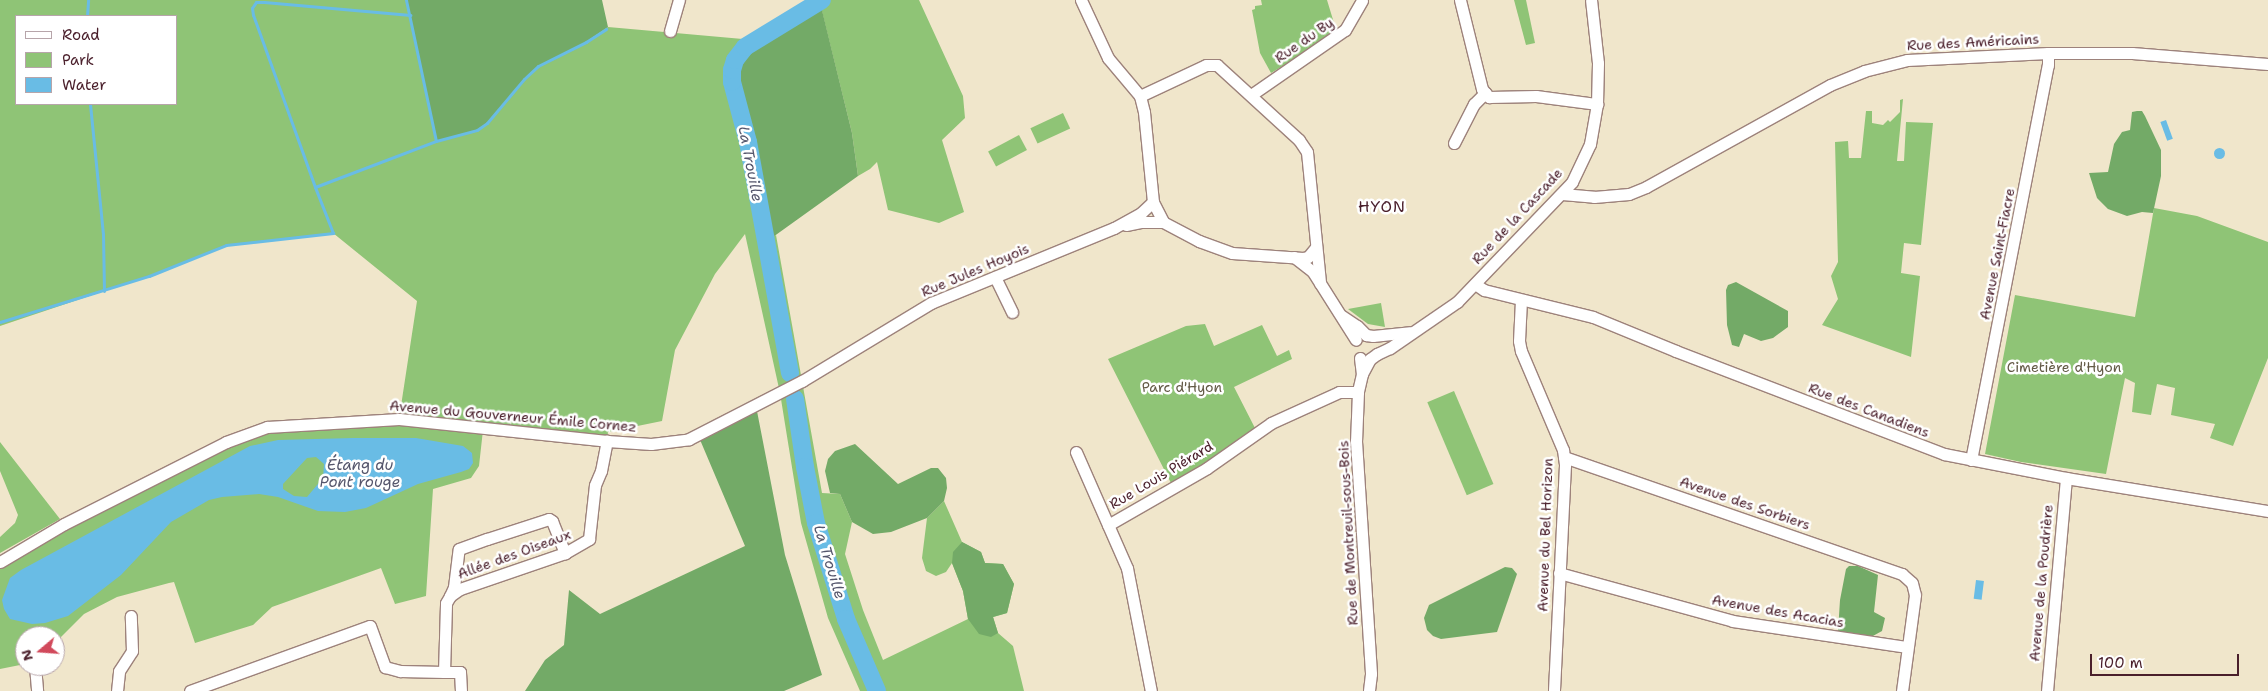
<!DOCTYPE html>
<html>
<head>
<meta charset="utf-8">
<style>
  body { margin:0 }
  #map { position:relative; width:2268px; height:691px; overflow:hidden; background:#f0e6cb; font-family:"Shantell Sans",sans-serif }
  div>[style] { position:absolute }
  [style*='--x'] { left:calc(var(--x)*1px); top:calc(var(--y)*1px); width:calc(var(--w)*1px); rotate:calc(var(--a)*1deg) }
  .green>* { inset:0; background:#8fc476; transform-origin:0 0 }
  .forest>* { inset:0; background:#73aa67 }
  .water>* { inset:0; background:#69bce5; transform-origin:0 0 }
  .round { border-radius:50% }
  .stream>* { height:3px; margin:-1.5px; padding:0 1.5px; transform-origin:1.5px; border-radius:1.5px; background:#69bce5 }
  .river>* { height:18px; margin:-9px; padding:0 9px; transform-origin:9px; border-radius:9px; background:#69bce5 }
  .roads { filter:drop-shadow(1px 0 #9d827b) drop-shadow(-1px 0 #9d827b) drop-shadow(0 1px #9d827b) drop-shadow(0 -1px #9d827b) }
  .minor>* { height:11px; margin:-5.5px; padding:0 5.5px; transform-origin:5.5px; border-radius:5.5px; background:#fff }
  span { translate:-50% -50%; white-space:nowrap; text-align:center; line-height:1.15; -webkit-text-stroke:5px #fff; paint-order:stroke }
  .street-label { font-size:14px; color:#4a1f2b }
  .park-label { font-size:14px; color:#625945 }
  .water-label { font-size:15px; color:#55566c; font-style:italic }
  .quarter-label { font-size:16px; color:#4a1f2b; letter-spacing:1px }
  .legend { position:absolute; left:15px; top:15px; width:162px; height:90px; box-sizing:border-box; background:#fff; border:1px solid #b7a5aa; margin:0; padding:6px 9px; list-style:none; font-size:15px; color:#4a1f2b }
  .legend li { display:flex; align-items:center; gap:10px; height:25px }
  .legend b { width:25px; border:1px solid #b7a5aa }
  .north { position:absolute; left:15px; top:626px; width:50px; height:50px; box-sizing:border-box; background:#fff; border:1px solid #b7a5aa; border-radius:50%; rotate:252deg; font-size:14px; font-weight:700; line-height:20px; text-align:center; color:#4a1f2b }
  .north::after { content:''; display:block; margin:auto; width:18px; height:22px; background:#d1495b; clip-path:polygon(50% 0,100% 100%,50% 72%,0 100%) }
  .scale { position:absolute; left:2090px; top:654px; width:149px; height:22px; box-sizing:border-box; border:2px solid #4a1f2b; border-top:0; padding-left:6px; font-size:15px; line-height:18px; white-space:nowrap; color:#4a1f2b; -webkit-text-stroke:4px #fff; paint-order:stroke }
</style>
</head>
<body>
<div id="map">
  <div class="green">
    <div style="clip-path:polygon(evenodd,0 0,406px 0,436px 141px,487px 123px,524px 79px,538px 66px,586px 42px,608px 27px,754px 40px,745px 47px,732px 82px,748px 142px,766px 241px,776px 235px,822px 493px,840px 494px,852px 522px,845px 554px,863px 610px,883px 660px,968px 619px,963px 591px,952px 563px,946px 572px,936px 576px,926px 571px,922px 558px,927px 518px,944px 501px,962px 542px,981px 552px,985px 563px,1003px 564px,1014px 584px,1007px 613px,993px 617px,998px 633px,1013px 646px,1024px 691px,860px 691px,828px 618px,801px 523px,780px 393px,745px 234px,715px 274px,675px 350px,662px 421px,608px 432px,607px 441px,483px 430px,479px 466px,471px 478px,433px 489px,426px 596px,395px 604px,381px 568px,272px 607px,253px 625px,195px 643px,174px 582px,169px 583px,117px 597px,84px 614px,55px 643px,55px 636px,25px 636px,25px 664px,0 669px,0 562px,242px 435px,399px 419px,417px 301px,333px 233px,226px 245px,149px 276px,0 326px,0 0,16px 16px,176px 16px,176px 104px,16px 104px,16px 16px)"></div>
    <div style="clip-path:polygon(830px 0,919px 0,963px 96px,965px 118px,942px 140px,964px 212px,939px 223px,888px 210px,877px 162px,870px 169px,858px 176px,852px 133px,821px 7px)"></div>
    <div style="clip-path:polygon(1261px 0,1327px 0,1334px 23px,1340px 32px,1271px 73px,1260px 53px,1252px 10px,1255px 9px,1255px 6px,1262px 5px)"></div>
    <div style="clip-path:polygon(1514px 0,1526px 0,1535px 43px,1526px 45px)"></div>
    <div style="clip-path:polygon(1903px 99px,1897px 161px,1904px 161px,1906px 122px,1933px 123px,1921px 245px,1904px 243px,1901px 273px,1920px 276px,1911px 357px,1822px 325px,1838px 299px,1831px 276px,1838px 262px,1835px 142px,1848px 141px,1849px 158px,1861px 158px,1866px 111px,1872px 111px,1872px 123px,1883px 125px,1888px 120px,1890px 122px,1900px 112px,1900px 100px)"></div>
    <div style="left:1063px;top:113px;width:17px;height:36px;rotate:65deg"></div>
    <div style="left:1019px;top:135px;width:17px;height:35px;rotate:62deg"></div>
    <div style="clip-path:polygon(2154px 208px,2197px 216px,2268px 242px,2268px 358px,2233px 446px,2210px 438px,2215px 424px,2171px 415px,2175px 388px,2157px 384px,2151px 415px,2132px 412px,2135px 383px,2125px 378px,2106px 474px,2021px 462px,1985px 454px,2015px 295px,2135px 317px)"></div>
    <div style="clip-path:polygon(1381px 303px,1385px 327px,1368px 324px,1348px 309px)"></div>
    <div style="clip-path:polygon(1205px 324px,1214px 346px,1262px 325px,1277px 356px,1289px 350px,1292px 359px,1234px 387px,1257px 432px,1173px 487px,1108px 359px,1186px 326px)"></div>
    <div style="left:1454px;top:391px;width:101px;height:29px;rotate:67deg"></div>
    <div style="clip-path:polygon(0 442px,60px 519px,0 553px,0 537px,15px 523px,18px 515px,0 471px)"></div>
  </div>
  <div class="forest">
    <div style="clip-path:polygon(406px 0,602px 0,608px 27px,586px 42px,538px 66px,515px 90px,487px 123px,477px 130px,436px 141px)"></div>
    <div style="clip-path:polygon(820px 2px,852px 133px,858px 176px,766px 242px,748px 142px,732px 82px,732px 70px,735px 60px,745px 47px)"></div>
    <div style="clip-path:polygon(2137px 111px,2142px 111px,2145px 116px,2161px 150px,2161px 176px,2153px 213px,2142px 212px,2127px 216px,2108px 209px,2097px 198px,2089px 173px,2108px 172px,2114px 144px,2122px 132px,2130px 130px,2132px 112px)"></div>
    <div style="clip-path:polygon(1736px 282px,1788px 311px,1788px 327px,1773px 338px,1761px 341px,1744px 334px,1739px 347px,1732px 345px,1727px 325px,1726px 290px,1728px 285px)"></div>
    <div style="clip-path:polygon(756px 406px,785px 555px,822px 675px,784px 691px,525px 691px,545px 660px,564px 645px,569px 590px,600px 614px,745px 546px,698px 435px)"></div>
    <div style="clip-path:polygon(855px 444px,898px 484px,931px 468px,938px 468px,946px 478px,947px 488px,944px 501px,927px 518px,891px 532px,873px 534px,852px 522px,840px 494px,830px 493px,825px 471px,828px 459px,835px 451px)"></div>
    <div style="clip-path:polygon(962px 542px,981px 552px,985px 563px,1003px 564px,1014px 584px,1007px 613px,993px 617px,998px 633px,991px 637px,979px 634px,968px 619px,963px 591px,952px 563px,953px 552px)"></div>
    <div style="clip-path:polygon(1849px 566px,1858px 566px,1878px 575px,1874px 612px,1885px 618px,1882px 631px,1871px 637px,1838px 631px,1840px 600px,1846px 569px)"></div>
    <div style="clip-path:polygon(1505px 567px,1512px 568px,1517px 574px,1497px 632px,1441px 639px,1433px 636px,1427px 630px,1424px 618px,1429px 605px)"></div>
  </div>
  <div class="water">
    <div style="left:2166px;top:120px;width:20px;height:6px;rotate:70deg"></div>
    <div class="round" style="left:2213.5px;top:147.5px;width:11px;height:11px"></div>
    <div style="clip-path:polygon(evenodd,353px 438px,416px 438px,463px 446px,472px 453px,473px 463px,469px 469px,461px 472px,418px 484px,366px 508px,345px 512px,318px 511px,278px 497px,259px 494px,222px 497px,209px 500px,171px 522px,121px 575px,68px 616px,45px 623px,32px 624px,10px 619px,4px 609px,2px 600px,10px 578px,21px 570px,250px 446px,278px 440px,353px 438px,316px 457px,324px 464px,323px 478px,307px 497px,294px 496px,283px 489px,283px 484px,307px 458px,316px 457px)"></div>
    <div style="left:1976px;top:580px;width:8px;height:19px;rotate:7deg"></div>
  </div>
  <div class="stream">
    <div style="--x:406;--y:0;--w:144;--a:78"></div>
    <div style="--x:87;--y:16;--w:16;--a:-86"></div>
    <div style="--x:90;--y:104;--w:131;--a:84.3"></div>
    <div style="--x:103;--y:234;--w:57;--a:89"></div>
    <div style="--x:315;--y:187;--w:183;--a:-109.8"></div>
    <div style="--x:253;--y:15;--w:7;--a:-98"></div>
    <div style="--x:252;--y:8;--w:7;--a:-56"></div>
    <div style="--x:256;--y:2;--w:8;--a:0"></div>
    <div style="--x:264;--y:2;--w:147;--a:5.1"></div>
    <div style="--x:0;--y:322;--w:156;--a:-17.2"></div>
    <div style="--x:149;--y:276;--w:83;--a:-21.9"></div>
    <div style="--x:226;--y:245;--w:108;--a:-6.4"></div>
    <div style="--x:333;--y:233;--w:49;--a:-111.4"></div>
    <div style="--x:315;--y:187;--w:129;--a:-20.8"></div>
    <div style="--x:436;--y:141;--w:42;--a:-15"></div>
    <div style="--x:477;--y:130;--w:12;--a:-35"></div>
    <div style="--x:487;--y:123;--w:57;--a:-49.9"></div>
    <div style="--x:524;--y:79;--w:19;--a:-43"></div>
    <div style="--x:538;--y:66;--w:54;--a:-26.6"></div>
    <div style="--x:586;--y:42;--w:24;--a:-33"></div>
  </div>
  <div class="river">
    <div style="--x:790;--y:373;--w:235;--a:-100.3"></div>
    <div style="--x:748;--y:142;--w:62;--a:-104.9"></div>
    <div style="--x:732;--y:82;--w:12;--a:-90"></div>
    <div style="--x:732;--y:70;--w:10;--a:-73"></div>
    <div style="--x:735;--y:60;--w:16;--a:-52"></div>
    <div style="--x:745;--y:47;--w:90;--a:-31.4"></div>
    <div style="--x:795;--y:399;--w:69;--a:81.6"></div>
    <div style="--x:805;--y:467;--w:57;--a:78.9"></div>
    <div style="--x:816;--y:523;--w:101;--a:72.6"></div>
    <div style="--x:846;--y:619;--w:78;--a:66.7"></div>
  </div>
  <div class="roads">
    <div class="minor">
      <div style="--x:1081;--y:0;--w:64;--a:65"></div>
      <div style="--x:1108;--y:58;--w:50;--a:49.9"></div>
      <div style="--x:1140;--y:96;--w:16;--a:76"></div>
      <div style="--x:1144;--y:112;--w:90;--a:84.3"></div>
      <div style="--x:1153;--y:202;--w:22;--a:63"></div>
      <div style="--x:1163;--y:222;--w:41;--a:27.8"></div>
      <div style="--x:1199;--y:241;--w:35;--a:20"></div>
      <div style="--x:1232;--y:253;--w:71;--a:4"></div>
      <div style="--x:1303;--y:258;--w:5;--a:-11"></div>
      <div style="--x:1308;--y:257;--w:13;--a:-51"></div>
      <div style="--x:1460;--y:0;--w:92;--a:76.1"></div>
      <div style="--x:1482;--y:89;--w:11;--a:49"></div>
      <div style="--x:1489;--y:97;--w:47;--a:-1.2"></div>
      <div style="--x:1536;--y:96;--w:62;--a:7.5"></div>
      <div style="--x:670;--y:31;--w:32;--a:-74"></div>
      <div style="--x:1251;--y:95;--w:114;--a:-34.7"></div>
      <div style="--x:1345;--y:30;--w:34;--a:-60"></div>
      <div style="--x:1140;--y:96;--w:73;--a:-25.2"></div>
      <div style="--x:1206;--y:65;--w:11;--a:0"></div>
      <div style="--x:1217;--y:65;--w:111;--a:42.4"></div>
      <div style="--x:1299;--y:140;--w:14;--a:56"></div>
      <div style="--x:1307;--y:152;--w:132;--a:84.3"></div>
      <div style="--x:1454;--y:143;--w:44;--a:-62.9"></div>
      <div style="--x:1474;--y:104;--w:16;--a:-45"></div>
      <div style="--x:1562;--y:194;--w:32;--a:5"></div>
      <div style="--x:1594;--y:197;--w:35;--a:-5"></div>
      <div style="--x:1629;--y:194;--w:18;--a:-22"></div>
      <div style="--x:1646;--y:187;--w:210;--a:-29"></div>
      <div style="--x:1830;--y:85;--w:37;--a:-22"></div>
      <div style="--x:1864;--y:71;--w:44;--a:-14.3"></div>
      <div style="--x:1907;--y:60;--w:141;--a:-2.8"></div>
      <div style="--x:2048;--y:53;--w:84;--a:0"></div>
      <div style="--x:2132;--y:53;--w:136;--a:4.6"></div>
      <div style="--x:1126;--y:225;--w:16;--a:-11"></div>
      <div style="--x:1142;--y:222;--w:21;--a:0"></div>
      <div style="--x:1294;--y:257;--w:24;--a:38"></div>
      <div style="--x:1313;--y:272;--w:80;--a:57.7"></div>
      <div style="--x:995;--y:277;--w:39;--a:64"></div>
      <div style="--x:1475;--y:284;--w:11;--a:34"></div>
      <div style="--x:1484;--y:290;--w:112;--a:13.9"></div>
      <div style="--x:1593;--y:317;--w:90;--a:22.3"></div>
      <div style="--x:1676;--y:351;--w:287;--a:21"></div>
      <div style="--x:1944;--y:454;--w:124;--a:11.1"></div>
      <div style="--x:2066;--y:478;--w:205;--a:9.3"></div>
      <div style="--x:1521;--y:300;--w:41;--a:92.8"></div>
      <div style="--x:1519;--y:341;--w:10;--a:79"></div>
      <div style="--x:1521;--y:351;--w:108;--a:67"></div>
      <div style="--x:1563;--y:450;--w:15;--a:82"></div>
      <div style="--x:1565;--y:465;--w:226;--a:92.8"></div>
      <div style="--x:1342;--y:316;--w:18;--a:34"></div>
      <div style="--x:1357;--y:326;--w:13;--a:45"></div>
      <div style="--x:1366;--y:335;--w:7;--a:8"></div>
      <div style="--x:1373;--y:336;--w:37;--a:-6"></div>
      <div style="--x:1360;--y:358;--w:16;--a:83"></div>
      <div style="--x:1362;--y:374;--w:18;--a:103"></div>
      <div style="--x:1358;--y:392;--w:49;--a:92.3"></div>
      <div style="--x:1356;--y:441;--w:233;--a:86.3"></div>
      <div style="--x:1371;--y:674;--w:17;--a:97"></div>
      <div style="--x:1362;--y:374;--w:17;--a:-62"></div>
      <div style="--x:1370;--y:359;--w:9;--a:-36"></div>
      <div style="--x:1377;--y:354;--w:14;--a:-25"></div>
      <div style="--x:1390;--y:348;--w:81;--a:-34.5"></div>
      <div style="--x:1457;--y:302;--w:166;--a:-46.2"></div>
      <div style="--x:1572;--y:182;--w:42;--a:-64.7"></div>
      <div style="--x:1590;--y:144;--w:41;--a:-80.1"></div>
      <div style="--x:1597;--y:104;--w:41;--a:-88.6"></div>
      <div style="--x:1598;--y:63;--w:63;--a:-96.3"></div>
      <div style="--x:1076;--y:452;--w:127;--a:66.3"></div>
      <div style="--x:1127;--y:568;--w:125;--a:79"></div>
      <div style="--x:1564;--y:457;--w:358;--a:19.1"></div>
      <div style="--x:1902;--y:574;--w:13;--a:42"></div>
      <div style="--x:1912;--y:583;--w:12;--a:76"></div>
      <div style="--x:1915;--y:595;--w:97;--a:97.7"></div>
      <div style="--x:1971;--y:460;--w:402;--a:-79"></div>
      <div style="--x:2048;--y:65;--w:12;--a:-90"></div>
      <div style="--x:1108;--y:525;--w:114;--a:-29.9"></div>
      <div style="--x:1207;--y:468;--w:78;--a:-35.1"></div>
      <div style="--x:1271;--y:423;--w:75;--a:-24.5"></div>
      <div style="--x:1339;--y:392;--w:19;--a:0"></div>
      <div style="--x:0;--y:562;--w:74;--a:-30.7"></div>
      <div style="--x:64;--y:524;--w:182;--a:-26.8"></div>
      <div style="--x:226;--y:442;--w:44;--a:-20.1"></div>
      <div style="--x:267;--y:427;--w:132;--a:-3.5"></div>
      <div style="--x:399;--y:419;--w:209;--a:6"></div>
      <div style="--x:607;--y:441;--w:44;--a:3.9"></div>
      <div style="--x:651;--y:444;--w:38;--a:-7"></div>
      <div style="--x:689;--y:439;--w:127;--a:-27.2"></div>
      <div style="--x:802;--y:381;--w:151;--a:-31.2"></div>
      <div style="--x:931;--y:303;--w:198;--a:-22.3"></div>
      <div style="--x:1114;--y:228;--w:31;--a:-29"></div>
      <div style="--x:1141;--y:213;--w:16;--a:-43"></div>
      <div style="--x:1559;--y:573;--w:180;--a:15.4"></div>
      <div style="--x:1733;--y:621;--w:176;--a:8.5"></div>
      <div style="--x:450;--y:596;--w:10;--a:-66"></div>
      <div style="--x:454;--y:587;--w:38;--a:-83"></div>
      <div style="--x:459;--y:549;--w:30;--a:-20"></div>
      <div style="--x:487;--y:539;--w:65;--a:-17.9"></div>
      <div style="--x:549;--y:519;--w:4;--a:34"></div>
      <div style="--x:552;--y:521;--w:35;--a:68"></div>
      <div style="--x:35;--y:666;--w:25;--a:85"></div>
      <div style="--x:444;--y:672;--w:16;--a:0"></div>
      <div style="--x:460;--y:672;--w:19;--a:87"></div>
      <div style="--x:117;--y:691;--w:20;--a:-84"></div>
      <div style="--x:119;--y:671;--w:24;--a:-57"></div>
      <div style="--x:132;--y:651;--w:35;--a:-92"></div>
      <div style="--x:190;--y:691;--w:191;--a:-19.9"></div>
      <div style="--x:370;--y:626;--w:44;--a:69.9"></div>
      <div style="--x:385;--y:667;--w:16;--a:15"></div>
      <div style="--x:400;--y:671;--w:44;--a:1.3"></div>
      <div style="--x:444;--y:672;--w:69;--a:-88.3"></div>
      <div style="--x:446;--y:603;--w:8;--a:-60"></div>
      <div style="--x:450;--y:596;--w:12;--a:-35"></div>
      <div style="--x:460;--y:589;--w:111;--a:-18.9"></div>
      <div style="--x:565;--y:553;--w:28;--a:-30"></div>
      <div style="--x:589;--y:539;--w:54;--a:-83.7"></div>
      <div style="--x:595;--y:485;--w:15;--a:-67"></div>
      <div style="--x:601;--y:471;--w:31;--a:-79"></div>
      <div style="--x:2047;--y:691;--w:214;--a:-84.9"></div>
    </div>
  </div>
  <div class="street-label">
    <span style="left:1304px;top:40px;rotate:-35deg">Rue du By</span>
    <span style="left:1973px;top:42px;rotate:-3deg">Rue des Américains</span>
    <span style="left:1517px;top:216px;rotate:-47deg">Rue de la Cascade</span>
    <span style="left:1997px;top:254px;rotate:-79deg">Avenue Saint-Fiacre</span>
    <span style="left:975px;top:270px;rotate:-23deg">Rue Jules Hoyois</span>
    <span style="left:1869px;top:410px;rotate:21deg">Rue des Canadiens</span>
    <span style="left:513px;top:416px;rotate:5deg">Avenue du Gouverneur Émile Cornez</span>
    <span style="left:1161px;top:475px;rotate:-31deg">Rue Louis Piérard</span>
    <span style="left:1745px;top:503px;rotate:19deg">Avenue des Sorbiers</span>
    <span style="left:1348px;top:533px;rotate:-93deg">Rue de Montreuil-sous-Bois</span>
    <span style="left:1545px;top:535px;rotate:-88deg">Avenue du Bel Horizon</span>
    <span style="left:514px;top:554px;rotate:-20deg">Allée des Oiseaux</span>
    <span style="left:2041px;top:583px;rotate:-85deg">Avenue de la Poudrière</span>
    <span style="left:1778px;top:611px;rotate:10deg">Avenue des Acacias</span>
  </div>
  <div class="park-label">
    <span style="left:2064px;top:367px">Cimetière d'Hyon</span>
    <span style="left:1182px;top:387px">Parc d'Hyon</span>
  </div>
  <div class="water-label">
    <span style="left:750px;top:164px;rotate:79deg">La Trouille</span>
    <span style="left:360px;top:474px">Étang du<br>Pont rouge</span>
    <span style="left:829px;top:562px;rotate:73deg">La Trouille</span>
  </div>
  <div class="quarter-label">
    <span style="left:1382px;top:207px">HYON</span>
  </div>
  <ul class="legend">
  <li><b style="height:6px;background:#fff"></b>Road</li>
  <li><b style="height:14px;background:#8fc476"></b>Park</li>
  <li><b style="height:14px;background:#69bce5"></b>Water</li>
  </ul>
  <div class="north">N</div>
  <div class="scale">100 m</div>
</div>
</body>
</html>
